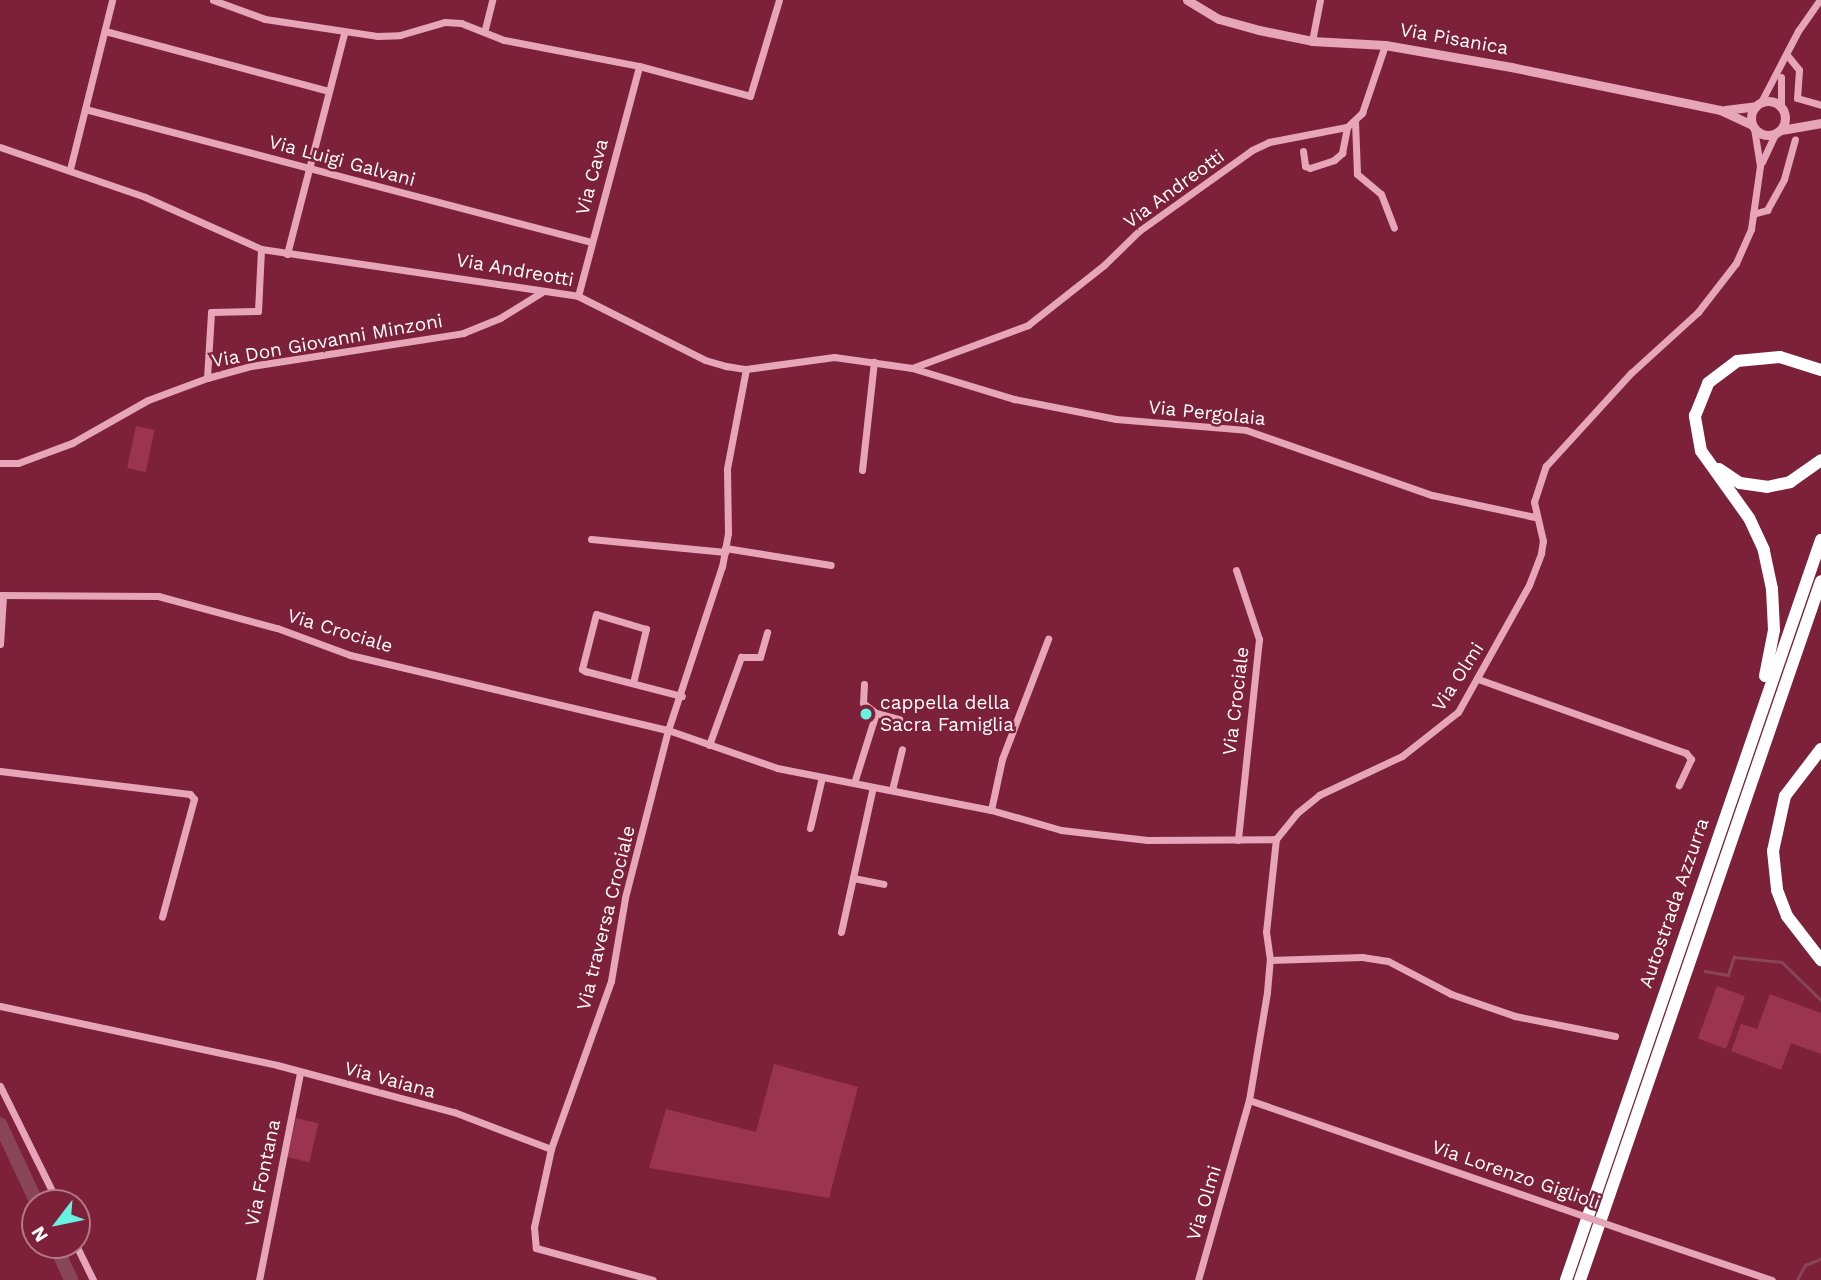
<!DOCTYPE html>
<html>
<head>
<meta charset="utf-8">
<style>
  body { margin:0 }
  #map { position:relative; width:1821px; height:1280px; overflow:hidden; background:#7d213a; font-family:"Work Sans",sans-serif }
  div>[style] { position:absolute }
  [style*='--x'] { left:calc(var(--x)*1px); top:calc(var(--y)*1px); width:calc(var(--w)*1px); rotate:calc(var(--a)*1deg) }
  .green>* { inset:0; background:#9b3451; transform-origin:0 0 }
  .stream>* { height:2.5px; margin:-1.25px; padding:0 1.25px; transform-origin:1.25px; border-radius:1.25px; background:#884557 }
  .river>* { height:14px; margin:-7px; padding:0 7px; transform-origin:7px; border-radius:7px; background:#884557 }
  .minor>* { height:7px; margin:-3.5px; padding:0 3.5px; transform-origin:3.5px; border-radius:3.5px; background:#e6a5b8 }
  .tertiary>* { height:9px; margin:-4.5px; padding:0 4.5px; transform-origin:4.5px; border-radius:4.5px; background:#e6a5b8 }
  .tertiary>.ring { margin:-4.5px; padding:0; box-sizing:content-box; background:none; border:9px solid #e6a5b8; border-radius:50% }
  .motorway>* { height:12px; margin:-6px; padding:0 6px; transform-origin:6px; border-radius:6px; background:#fff }
  .minor-bridge>* { height:7px; margin:-3.5px; padding:0 3.5px; transform-origin:3.5px; border-radius:3.5px; background:#e6a5b8 }
  .dots>* { width:19px; height:19px; translate:-50% -50%; box-sizing:border-box; border:4px solid #7d213a; border-radius:50% }
  span { translate:-50% -50%; white-space:nowrap; text-align:center; line-height:1.15; -webkit-text-stroke:5px #7d213a; paint-order:stroke }
  .street-label { font-size:19px; color:#fff }
  .poi-label { font-size:19px; color:#fff }
  .left { translate:0 -50%; text-align:left }
  .north { position:absolute; left:21px; top:1189px; width:70px; height:70px; box-sizing:border-box; background:#7d213a; border:2px solid #b17a89; border-radius:50%; rotate:238deg; font-size:19px; font-weight:700; line-height:28px; text-align:center; color:#fff }
  .north::after { content:''; display:block; margin:auto; width:24px; height:32px; background:#67f3e2; clip-path:polygon(50% 0,100% 100%,50% 72%,0 100%) }
</style>
</head>
<body>
<div id="map">
  <div class="green">
    <div style="left:136px;top:426px;width:19px;height:43px;rotate:12deg"></div>
    <div style="left:1717px;top:986px;width:30px;height:56px;rotate:20deg"></div>
    <div style="clip-path:polygon(1770px 994px,1821px 1013px,1821px 1054px,1791px 1043px,1781px 1070px,1731px 1051px,1741px 1024px,1757px 1029px)"></div>
    <div style="clip-path:polygon(774px 1064px,858px 1087px,829px 1198px,649px 1168px,666px 1109px,756px 1132px)"></div>
    <div style="left:296px;top:1118px;width:23px;height:40px;rotate:13deg"></div>
  </div>
  <div class="stream">
    <div style="--x:1705;--y:971;--w:23;--a:10"></div>
    <div style="--x:1728;--y:975;--w:19;--a:-72"></div>
    <div style="--x:1734;--y:957;--w:48;--a:5.9"></div>
    <div style="--x:1782;--y:962;--w:54;--a:44.3"></div>
    <div style="--x:1797;--y:1280;--w:17;--a:-62"></div>
    <div style="--x:1805;--y:1265;--w:17;--a:-21"></div>
  </div>
  <div class="river">
    <div style="--x:0;--y:1124;--w:87;--a:64.9"></div>
    <div style="--x:55;--y:1245;--w:38;--a:65"></div>
  </div>
  <div class="minor">
    <div style="--x:213;--y:0;--w:55;--a:20.1"></div>
    <div style="--x:265;--y:19;--w:113;--a:8.6"></div>
    <div style="--x:377;--y:36;--w:23;--a:-2"></div>
    <div style="--x:400;--y:35;--w:47;--a:-16.1"></div>
    <div style="--x:445;--y:22;--w:16;--a:4"></div>
    <div style="--x:461;--y:23;--w:46;--a:21.6"></div>
    <div style="--x:504;--y:40;--w:137;--a:10.9"></div>
    <div style="--x:485;--y:29;--w:30;--a:-76"></div>
    <div style="--x:105;--y:31;--w:232;--a:15"></div>
    <div style="--x:1312;--y:41;--w:42;--a:-79"></div>
    <div style="--x:1787;--y:55;--w:19;--a:51"></div>
    <div style="--x:1799;--y:70;--w:28;--a:94"></div>
    <div style="--x:1797;--y:98;--w:25;--a:16"></div>
    <div style="--x:1781;--y:77;--w:30;--a:90"></div>
    <div style="--x:1761;--y:102;--w:80;--a:-62.5"></div>
    <div style="--x:1798;--y:31;--w:38;--a:-55"></div>
    <div style="--x:85;--y:109;--w:523;--a:14.73"></div>
    <div style="--x:1355;--y:121;--w:53;--a:87.8"></div>
    <div style="--x:1357;--y:174;--w:31;--a:40"></div>
    <div style="--x:1381;--y:194;--w:36;--a:69"></div>
    <div style="--x:0;--y:147;--w:153;--a:19"></div>
    <div style="--x:145;--y:197;--w:127;--a:24.1"></div>
    <div style="--x:261;--y:249;--w:320;--a:8.4"></div>
    <div style="--x:578;--y:296;--w:142;--a:26.7"></div>
    <div style="--x:705;--y:360;--w:22;--a:16"></div>
    <div style="--x:726;--y:366;--w:20;--a:9"></div>
    <div style="--x:746;--y:369;--w:89;--a:-7.8"></div>
    <div style="--x:834;--y:357;--w:79;--a:8"></div>
    <div style="--x:912;--y:368;--w:124;--a:-20.3"></div>
    <div style="--x:1028;--y:325;--w:97;--a:-38.3"></div>
    <div style="--x:1104;--y:265;--w:49;--a:-44.2"></div>
    <div style="--x:1139;--y:231;--w:139;--a:-35.6"></div>
    <div style="--x:1252;--y:150;--w:19;--a:-25"></div>
    <div style="--x:1269;--y:142;--w:79;--a:-10.9"></div>
    <div style="--x:1347;--y:127;--w:21;--a:-43"></div>
    <div style="--x:1362;--y:113;--w:72;--a:-71.3"></div>
    <div style="--x:1303;--y:151;--w:15;--a:82"></div>
    <div style="--x:1305;--y:166;--w:5;--a:22"></div>
    <div style="--x:1310;--y:168;--w:25;--a:-18"></div>
    <div style="--x:1334;--y:160;--w:11;--a:-41"></div>
    <div style="--x:1342;--y:153;--w:26;--a:-79"></div>
    <div style="--x:1762;--y:162;--w:31;--a:-65"></div>
    <div style="--x:70;--y:169;--w:174;--a:-76"></div>
    <div style="--x:1753;--y:214;--w:15;--a:-16"></div>
    <div style="--x:1767;--y:210;--w:35;--a:-61"></div>
    <div style="--x:1784;--y:179;--w:41;--a:-74.6"></div>
    <div style="--x:287;--y:254;--w:228;--a:-75.5"></div>
    <div style="--x:578;--y:296;--w:238;--a:-75.1"></div>
    <div style="--x:639;--y:66;--w:115;--a:15.1"></div>
    <div style="--x:750;--y:96;--w:100;--a:-73.2"></div>
    <div style="--x:912;--y:368;--w:107;--a:16.9"></div>
    <div style="--x:1014;--y:399;--w:104;--a:11.1"></div>
    <div style="--x:1116;--y:419;--w:130;--a:4.8"></div>
    <div style="--x:1246;--y:430;--w:197;--a:19.3"></div>
    <div style="--x:1432;--y:495;--w:105;--a:12.1"></div>
    <div style="--x:746;--y:369;--w:102;--a:100.8"></div>
    <div style="--x:727;--y:469;--w:64;--a:89.1"></div>
    <div style="--x:728;--y:533;--w:34;--a:100"></div>
    <div style="--x:722;--y:566;--w:173;--a:108.2"></div>
    <div style="--x:668;--y:730;--w:115;--a:19.2"></div>
    <div style="--x:777;--y:768;--w:218;--a:11.1"></div>
    <div style="--x:991;--y:810;--w:73;--a:15.9"></div>
    <div style="--x:1061;--y:830;--w:87;--a:6.6"></div>
    <div style="--x:1147;--y:840;--w:129;--a:-0.4"></div>
    <div style="--x:207;--y:378;--w:66;--a:-86.5"></div>
    <div style="--x:211;--y:312;--w:47;--a:-1.2"></div>
    <div style="--x:258;--y:311;--w:62;--a:-87.2"></div>
    <div style="--x:0;--y:463;--w:18;--a:0"></div>
    <div style="--x:18;--y:463;--w:58;--a:-20.3"></div>
    <div style="--x:72;--y:443;--w:87;--a:-29.5"></div>
    <div style="--x:148;--y:400;--w:63;--a:-20.4"></div>
    <div style="--x:207;--y:378;--w:46;--a:-15.3"></div>
    <div style="--x:251;--y:366;--w:215;--a:-8.8"></div>
    <div style="--x:463;--y:333;--w:40;--a:-22"></div>
    <div style="--x:500;--y:318;--w:49;--a:-31.8"></div>
    <div style="--x:862;--y:470;--w:109;--a:-83.7"></div>
    <div style="--x:591;--y:539;--w:135;--a:5.5"></div>
    <div style="--x:725;--y:548;--w:107;--a:9.1"></div>
    <div style="--x:1236;--y:570;--w:73;--a:71.6"></div>
    <div style="--x:1259;--y:639;--w:202;--a:96"></div>
    <div style="--x:0;--y:595;--w:158;--a:0.4"></div>
    <div style="--x:158;--y:596;--w:123;--a:15.1"></div>
    <div style="--x:277;--y:628;--w:78;--a:20.3"></div>
    <div style="--x:350;--y:655;--w:327;--a:13.3"></div>
    <div style="--x:668;--y:730;--w:173;--a:104.4"></div>
    <div style="--x:625;--y:898;--w:84;--a:99.6"></div>
    <div style="--x:611;--y:981;--w:178;--a:109.7"></div>
    <div style="--x:0;--y:644;--w:48;--a:-86.4"></div>
    <div style="--x:1478;--y:679;--w:221;--a:19.6"></div>
    <div style="--x:1686;--y:753;--w:8;--a:50"></div>
    <div style="--x:1691;--y:759;--w:29;--a:115"></div>
    <div style="--x:633;--y:683;--w:56;--a:-76.5"></div>
    <div style="--x:646;--y:629;--w:52;--a:-163.3"></div>
    <div style="--x:596;--y:614;--w:57;--a:104.3"></div>
    <div style="--x:582;--y:669;--w:4;--a:34"></div>
    <div style="--x:585;--y:671;--w:100;--a:14.5"></div>
    <div style="--x:864;--y:684;--w:19;--a:93"></div>
    <div style="--x:863;--y:703;--w:16;--a:38"></div>
    <div style="--x:709;--y:745;--w:94;--a:-70"></div>
    <div style="--x:741;--y:657;--w:19;--a:0"></div>
    <div style="--x:760;--y:657;--w:26;--a:-74"></div>
    <div style="--x:0;--y:771;--w:191;--a:6.9"></div>
    <div style="--x:190;--y:794;--w:6;--a:51"></div>
    <div style="--x:194;--y:799;--w:122;--a:105.2"></div>
    <div style="--x:854;--y:783;--w:73;--a:-72.6"></div>
    <div style="--x:876;--y:713;--w:24;--a:15"></div>
    <div style="--x:892;--y:790;--w:42;--a:-76.3"></div>
    <div style="--x:991;--y:810;--w:52;--a:-77.8"></div>
    <div style="--x:1002;--y:759;--w:129;--a:-69"></div>
    <div style="--x:810;--y:828;--w:52;--a:-76.8"></div>
    <div style="--x:853;--y:878;--w:31;--a:11"></div>
    <div style="--x:841;--y:932;--w:148;--a:-77.6"></div>
    <div style="--x:1270;--y:960;--w:92;--a:-1.9"></div>
    <div style="--x:1362;--y:957;--w:26;--a:9"></div>
    <div style="--x:1388;--y:961;--w:71;--a:27.6"></div>
    <div style="--x:1451;--y:994;--w:68;--a:19"></div>
    <div style="--x:1515;--y:1016;--w:102;--a:11.3"></div>
    <div style="--x:0;--y:1006;--w:283;--a:12"></div>
    <div style="--x:277;--y:1065;--w:183;--a:14.9"></div>
    <div style="--x:454;--y:1112;--w:104;--a:20.9"></div>
    <div style="--x:551;--y:1149;--w:80;--a:102.3"></div>
    <div style="--x:534;--y:1227;--w:21;--a:85"></div>
    <div style="--x:536;--y:1248;--w:121;--a:15.3"></div>
    <div style="--x:0;--y:1086;--w:131;--a:63.6"></div>
    <div style="--x:1249;--y:1100;--w:330;--a:19.1"></div>
    <div style="--x:1624;--y:1230;--w:156;--a:18.7"></div>
    <div style="--x:76;--y:1245;--w:39;--a:64"></div>
    <div style="--x:259;--y:1280;--w:212;--a:-78.8"></div>
    <div style="--x:1198;--y:1280;--w:187;--a:-74.2"></div>
    <div style="--x:1249;--y:1100;--w:109;--a:-80.5"></div>
    <div style="--x:1267;--y:992;--w:32;--a:-85"></div>
    <div style="--x:1270;--y:960;--w:28;--a:-98"></div>
    <div style="--x:1266;--y:932;--w:94;--a:-83.9"></div>
    <div style="--x:1276;--y:839;--w:33;--a:-51"></div>
    <div style="--x:1297;--y:813;--w:28;--a:-39"></div>
    <div style="--x:1319;--y:795;--w:92;--a:-25.2"></div>
    <div style="--x:1402;--y:756;--w:71;--a:-38.2"></div>
    <div style="--x:1458;--y:712;--w:145;--a:-60.8"></div>
    <div style="--x:1529;--y:585;--w:34;--a:-69"></div>
    <div style="--x:1541;--y:553;--w:12;--a:-81"></div>
    <div style="--x:1543;--y:541;--w:40;--a:-103"></div>
    <div style="--x:1534;--y:502;--w:38;--a:-72"></div>
    <div style="--x:1546;--y:466;--w:126;--a:-47.6"></div>
    <div style="--x:1631;--y:373;--w:91;--a:-42.3"></div>
    <div style="--x:1698;--y:312;--w:62;--a:-52.2"></div>
    <div style="--x:1736;--y:263;--w:37;--a:-66"></div>
    <div style="--x:1751;--y:229;--w:64;--a:-81.9"></div>
    <div style="--x:1760;--y:166;--w:36;--a:-99"></div>
  </div>
  <div class="tertiary">
    <div style="--x:1187;--y:0;--w:37;--a:31"></div>
    <div style="--x:1219;--y:19;--w:41;--a:15.4"></div>
    <div style="--x:1259;--y:30;--w:54;--a:11.7"></div>
    <div style="--x:1312;--y:41;--w:73;--a:3.1"></div>
    <div style="--x:1385;--y:45;--w:128;--a:9.9"></div>
    <div style="--x:1511;--y:67;--w:213;--a:11.6"></div>
    <div style="--x:1720;--y:110;--w:35;--a:25"></div>
    <div class="ring" style="left:1751px;top:101px;width:25px;height:25px"></div>
    <div style="--x:1725;--y:110;--w:31;--a:-7"></div>
    <div style="--x:1781;--y:130;--w:41;--a:-9.9"></div>
  </div>
  <div class="motorway">
    <div style="--x:1719;--y:469;--w:25;--a:34"></div>
    <div style="--x:1740;--y:483;--w:27;--a:8"></div>
    <div style="--x:1767;--y:487;--w:24;--a:-12"></div>
    <div style="--x:1790;--y:482;--w:38;--a:-35"></div>
    <div style="--x:1765;--y:676;--w:47;--a:-78.9"></div>
    <div style="--x:1774;--y:630;--w:41;--a:-92.8"></div>
    <div style="--x:1772;--y:589;--w:40;--a:-102"></div>
    <div style="--x:1764;--y:550;--w:35;--a:-115"></div>
    <div style="--x:1749;--y:518;--w:82;--a:-125.6"></div>
    <div style="--x:1701;--y:451;--w:36;--a:-100"></div>
    <div style="--x:1695;--y:416;--w:35;--a:-68"></div>
    <div style="--x:1708;--y:383;--w:36;--a:-37"></div>
    <div style="--x:1737;--y:361;--w:43;--a:-5.3"></div>
    <div style="--x:1780;--y:357;--w:43;--a:17.6"></div>
    <div style="--x:1821;--y:749;--w:59;--a:127.5"></div>
    <div style="--x:1785;--y:796;--w:56;--a:102.3"></div>
    <div style="--x:1773;--y:851;--w:39;--a:84"></div>
    <div style="--x:1777;--y:890;--w:28;--a:69"></div>
    <div style="--x:1787;--y:916;--w:56;--a:52.3"></div>
    <div style="--x:1566;--y:1280;--w:783;--a:-70.99"></div>
    <div style="--x:1580;--y:1280;--w:739;--a:-70.98"></div>
  </div>
  <div class="minor-bridge">
    <div style="--x:1561;--y:1208;--w:67;--a:19.2"></div>
  </div>
  <div class="dots">
    <div style="left:866px;top:714px;background:#67f3e2"></div>
  </div>
  <div class="street-label">
    <span style="left:1454px;top:39px;rotate:10deg">Via Pisanica</span>
    <span style="left:342px;top:161px;rotate:15deg">Via Luigi Galvani</span>
    <span style="left:592px;top:177px;rotate:-75deg">Via Cava</span>
    <span style="left:1174px;top:189px;rotate:-36deg">Via Andreotti</span>
    <span style="left:515px;top:270px;rotate:10deg">Via Andreotti</span>
    <span style="left:327px;top:341px;rotate:-10deg">Via Don Giovanni Minzoni</span>
    <span style="left:1207px;top:413px;rotate:6deg">Via Pergolaia</span>
    <span style="left:340px;top:631px;rotate:17deg">Via Crociale</span>
    <span style="left:1458px;top:677px;rotate:-57deg">Via Olmi</span>
    <span style="left:1236px;top:701px;rotate:-83deg">Via Crociale</span>
    <span style="left:1674px;top:903px;rotate:-71deg">Autostrada Azzurra</span>
    <span style="left:606px;top:918px;rotate:-76deg">Via traversa Crociale</span>
    <span style="left:390px;top:1080px;rotate:15deg">Via Vaiana</span>
    <span style="left:263px;top:1173px;rotate:-78deg">Via Fontana</span>
    <span style="left:1516px;top:1175px;rotate:19deg">Via Lorenzo Giglioli</span>
    <span style="left:1204px;top:1203px;rotate:-73deg">Via Olmi</span>
  </div>
  <div class="poi-label">
    <span class="left" style="left:880px;top:714px">cappella della<br>Sacra Famiglia</span>
  </div>
  <div class="north">N</div>
</div>
</body>
</html>
